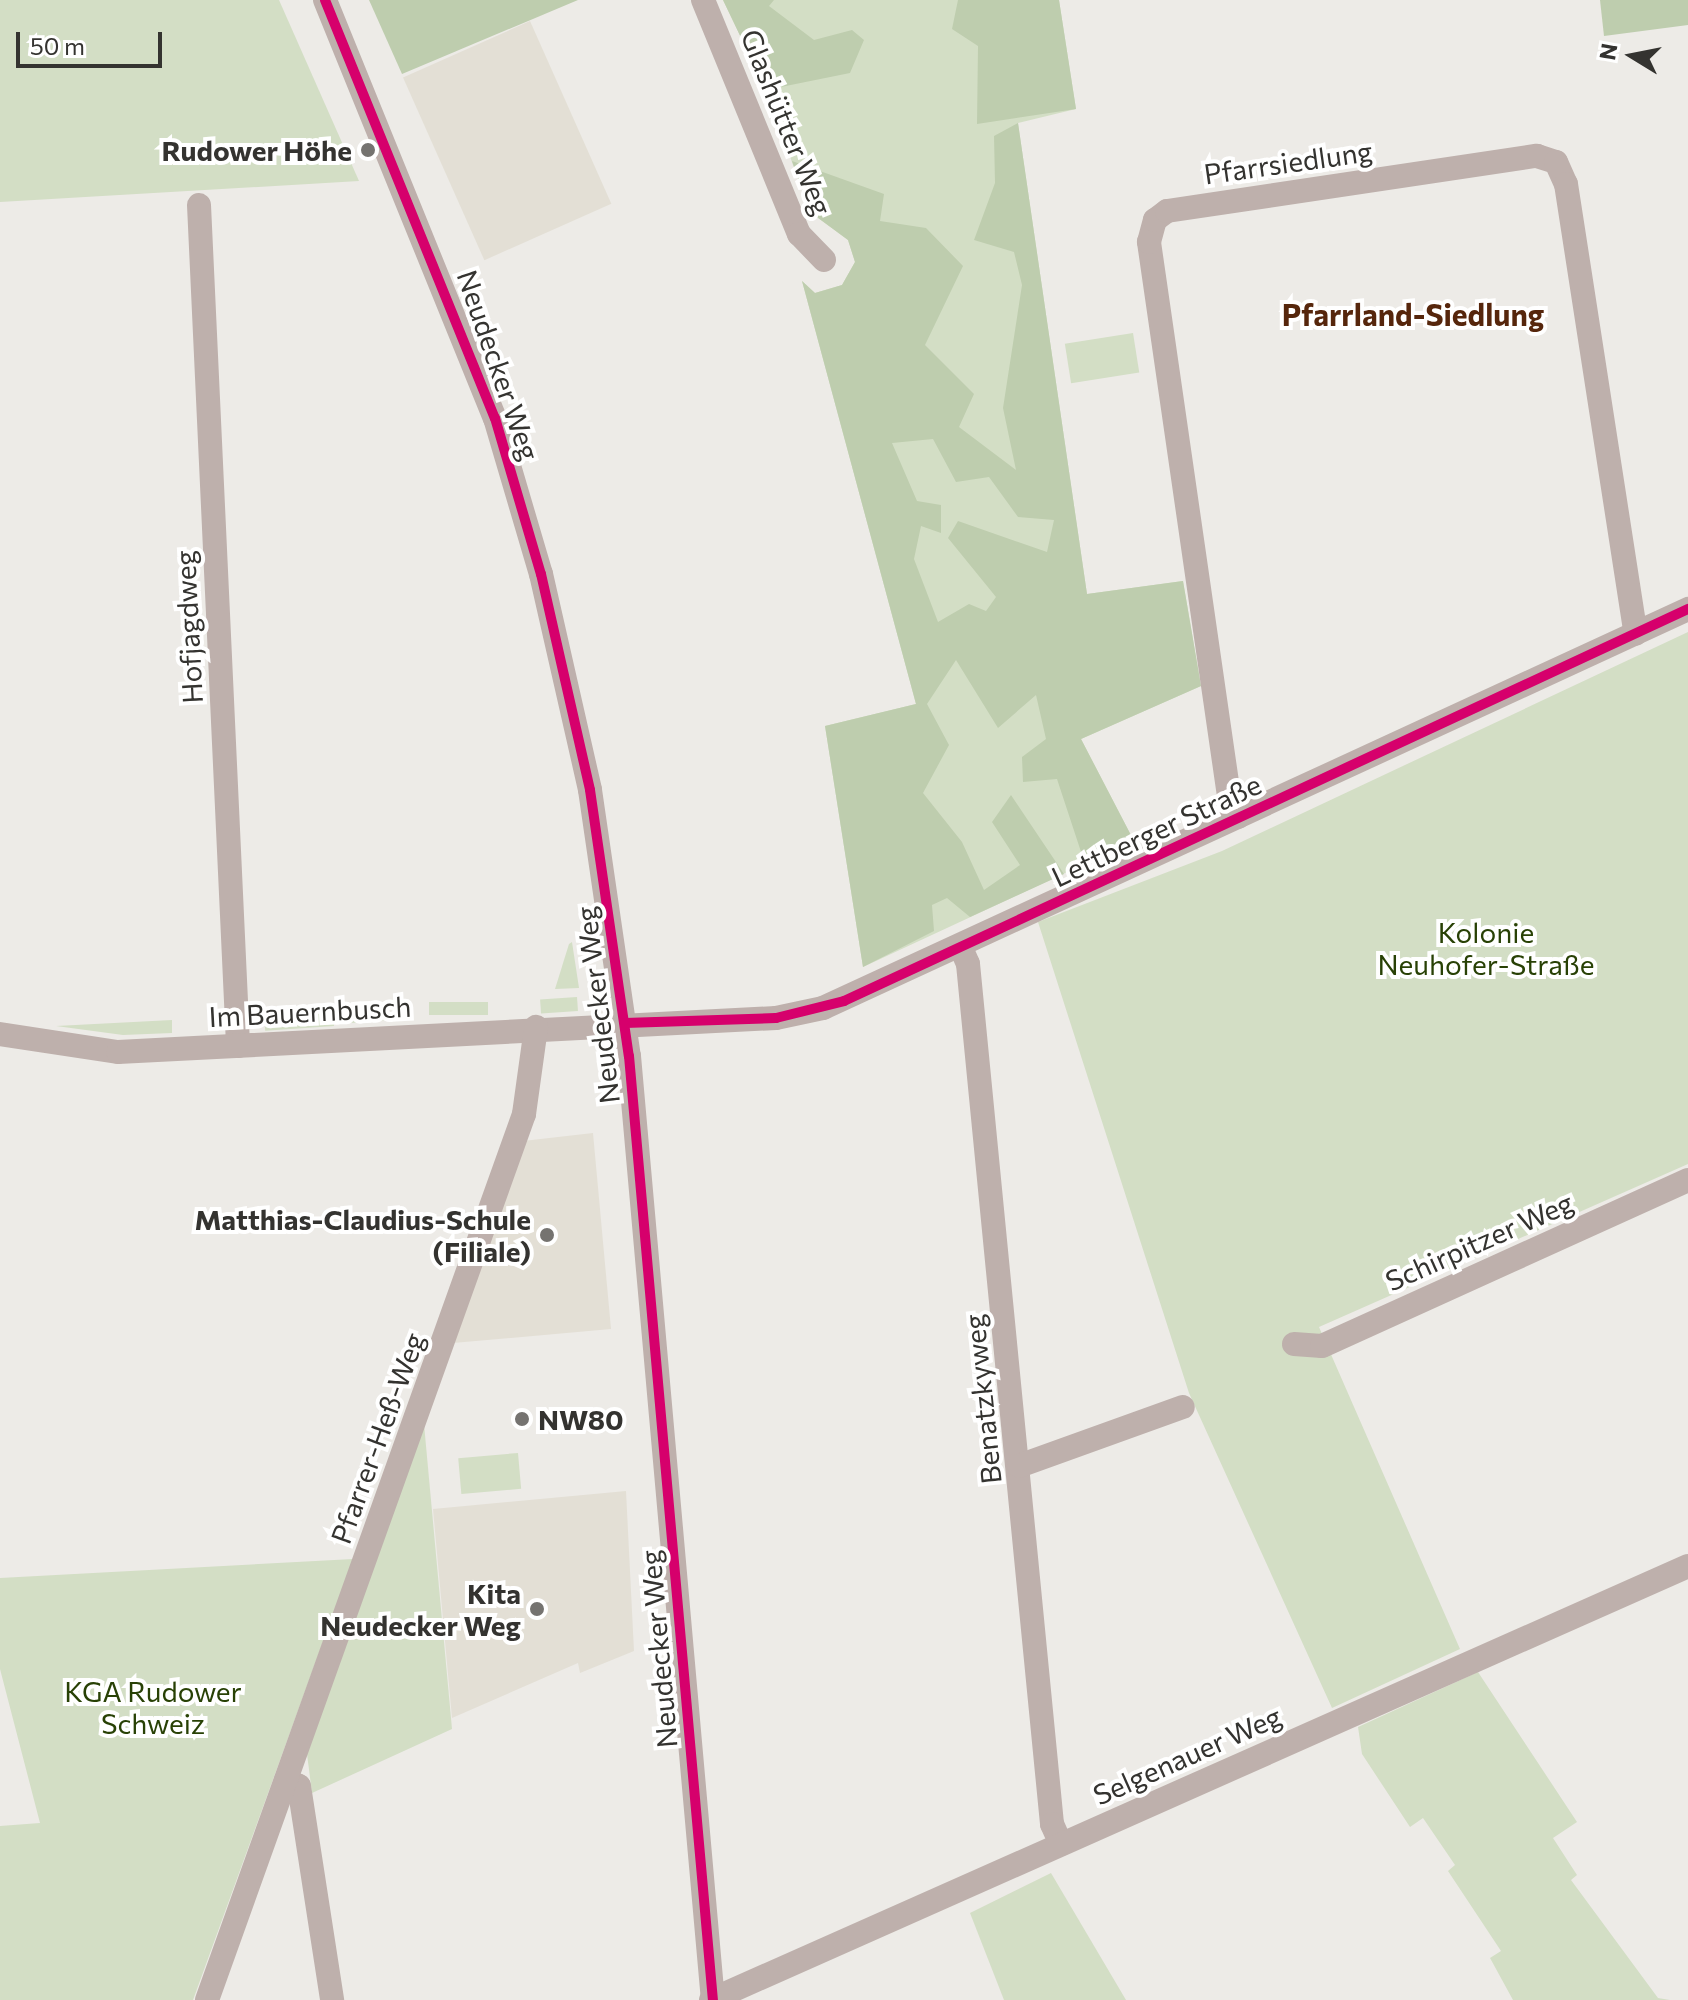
<!DOCTYPE html>
<html>
<head>
<meta charset="utf-8">
<style>
  body { margin:0 }
  #map { position:relative; width:1688px; height:2000px; overflow:hidden; background:#edebe7; font-family:Commissioner,sans-serif }
  div>[style] { position:absolute }
  [style*='--x'] { left:calc(var(--x)*1px); top:calc(var(--y)*1px); width:calc(var(--w)*1px); rotate:calc(var(--a)*1deg) }
  .built>* { inset:0; background:#e3dfd5; transform-origin:0 0 }
  .green>* { inset:0; background:#d3dec5; transform-origin:0 0 }
  .forest>* { inset:0; background:#becdae }
  .minor>* { height:24px; margin:-12px; padding:0 12px; transform-origin:12px; border-radius:12px; background:#beb0ac }
  .cycleway>* { height:10px; margin:-5px; padding:0 5px; transform-origin:5px; border-radius:5px; background:#d6006c }
  .dots>* { width:22px; height:22px; translate:-50% -50%; box-sizing:border-box; border:4px solid #fff; border-radius:50% }
  span { translate:-50% -50%; white-space:nowrap; text-align:center; line-height:1.15; -webkit-text-stroke:8px #fff; paint-order:stroke }
  .street-label { font-size:28px; color:#343330 }
  .poi-label { font-size:28px; color:#343330; font-weight:700 }
  .right { translate:-100% -50%; text-align:right }
  .left { translate:0 -50%; text-align:left }
  .park-label { font-size:28px; color:#284105 }
  .neighbourhood-label { font-size:30px; color:#56260c; font-weight:700 }
  .north { position:absolute; left:1592px; top:16px; width:80px; height:80px; -webkit-text-stroke:6px #fff; paint-order:stroke; rotate:280deg; font-size:22px; font-weight:700; line-height:32px; text-align:center; color:#343330 }
  .north::after { content:''; display:block; margin:auto; width:28px; height:36px; background:#343330; clip-path:polygon(50% 0,100% 100%,50% 72%,0 100%) }
  .scale { position:absolute; left:16px; top:32px; width:146px; height:36px; box-sizing:border-box; border:4px solid #343330; border-top:0; padding-left:10px; font-size:24px; line-height:28px; white-space:nowrap; color:#343330; -webkit-text-stroke:6px #fff; paint-order:stroke }
</style>
</head>
<body>
<div id="map">
  <div class="built">
    <div style="left:530px;top:21px;width:200px;height:139px;rotate:66deg"></div>
    <div style="clip-path:polygon(593px 1133px,611px 1329px,453px 1343px,523px 1141px)"></div>
    <div style="clip-path:polygon(626px 1491px,634px 1651px,580px 1673px,578px 1663px,452px 1718px,433px 1509px)"></div>
  </div>
  <div class="green">
    <div style="clip-path:polygon(0 0,279px 0,359px 181px,0 202px)"></div>
    <div style="clip-path:polygon(723px 0,1059px 0,1076px 109px,1018px 123px,1087px 594px,1183px 581px,1201px 686px,1081px 739px,1134px 841px,863px 967px,825px 726px,916px 704px,802px 281px,815px 293px,842px 285px,855px 262px,848px 240px,810px 212px,766px 90px)"></div>
    <div style="left:1133px;top:333px;width:40px;height:69px;rotate:81deg"></div>
    <div style="clip-path:polygon(1688px 632px,1688px 1164px,1319px 1327px,1460px 1649px,1332px 1708px,1189px 1393px,1038px 922px,1222px 851px)"></div>
    <div style="clip-path:polygon(572px 942px,579px 988px,555px 989px,569px 944px)"></div>
    <div style="left:577px;top:997px;width:14px;height:37px;rotate:86deg"></div>
    <div style="left:488px;top:1002px;width:13px;height:59px;rotate:90deg"></div>
    <div style="left:385px;top:1008px;width:12px;height:39px;rotate:85deg"></div>
    <div style="left:333px;top:1011px;width:15px;height:69px;rotate:86deg"></div>
    <div style="clip-path:polygon(172px 1020px,172px 1033px,123px 1035px,56px 1026px)"></div>
    <div style="clip-path:polygon(424px 1424px,452px 1729px,312px 1793px,307px 1754px)"></div>
    <div style="left:518px;top:1453px;width:36px;height:60px;rotate:85deg"></div>
    <div style="clip-path:polygon(353px 1559px,193px 2000px,0 2000px,0 1826px,40px 1823px,0 1669px,0 1578px)"></div>
    <div style="clip-path:polygon(1478px 1672px,1577px 1822px,1553px 1838px,1577px 1875px,1571px 1880px,1658px 1998px,1670px 2000px,1513px 2000px,1490px 1958px,1501px 1951px,1448px 1871px,1455px 1865px,1423px 1818px,1410px 1827px,1362px 1754px,1358px 1727px)"></div>
    <div style="clip-path:polygon(1051px 1873px,1126px 2000px,1004px 2000px,970px 1913px)"></div>
  </div>
  <div class="forest">
    <div style="clip-path:polygon(369px 0,578px 0,402px 74px)"></div>
    <div style="clip-path:polygon(723px 0,774px 0,769px 6px,814px 40px,852px 30px,864px 40px,850px 73px,766px 90px)"></div>
    <div style="clip-path:polygon(958px 0,1059px 0,1076px 109px,977px 124px,978px 46px,952px 29px)"></div>
    <div style="clip-path:polygon(1600px 0,1688px 0,1688px 25px,1604px 36px)"></div>
    <div style="clip-path:polygon(evenodd,1018px 123px,1087px 594px,1183px 581px,1201px 686px,1081px 739px,1134px 841px,1085px 864px,1057px 779px,1023px 782px,1022px 757px,1046px 739px,1036px 695px,998px 728px,956px 660px,927px 704px,949px 745px,923px 793px,962px 842px,984px 890px,1020px 865px,992px 822px,1011px 795px,1064px 874px,970px 917px,947px 898px,932px 905px,934px 931px,863px 967px,825px 726px,916px 704px,802px 281px,815px 293px,842px 285px,855px 262px,848px 240px,810px 212px,792px 161px,884px 194px,880px 221px,926px 228px,963px 266px,925px 345px,974px 394px,959px 427px,1016px 470px,1003px 408px,1022px 285px,1014px 252px,974px 240px,995px 183px,994px 136px,1018px 123px,933px 439px,956px 482px,989px 477px,1018px 517px,1054px 520px,1047px 552px,958px 521px,948px 538px,996px 597px,986px 611px,969px 604px,938px 622px,914px 559px,921px 526px,941px 533px,941px 505px,917px 501px,892px 443px,933px 439px)"></div>
  </div>
  <div class="minor">
    <div style="--x:325;--y:0;--w:451;--a:67.9"></div>
    <div style="--x:495;--y:418;--w:163;--a:73.6"></div>
    <div style="--x:541;--y:574;--w:221;--a:77.2"></div>
    <div style="--x:590;--y:790;--w:269;--a:81.7"></div>
    <div style="--x:629;--y:1056;--w:948;--a:84.92"></div>
    <div style="--x:703;--y:0;--w:253;--a:67.7"></div>
    <div style="--x:799;--y:234;--w:36;--a:46"></div>
    <div style="--x:199;--y:205;--w:842;--a:87.34"></div>
    <div style="--x:1238;--y:817;--w:23;--a:-113"></div>
    <div style="--x:1229;--y:796;--w:560;--a:-98.22"></div>
    <div style="--x:1149;--y:242;--w:23;--a:-75"></div>
    <div style="--x:1155;--y:220;--w:15;--a:-37"></div>
    <div style="--x:1167;--y:211;--w:374;--a:-8.5"></div>
    <div style="--x:1537;--y:156;--w:20;--a:18"></div>
    <div style="--x:1556;--y:162;--w:24;--a:66"></div>
    <div style="--x:1566;--y:184;--w:455;--a:81.2"></div>
    <div style="--x:961;--y:948;--w:17;--a:66"></div>
    <div style="--x:968;--y:964;--w:864;--a:84.42"></div>
    <div style="--x:1052;--y:1824;--w:22;--a:66"></div>
    <div style="--x:0;--y:1034;--w:119;--a:8.7"></div>
    <div style="--x:118;--y:1052;--w:659;--a:-2.96"></div>
    <div style="--x:776;--y:1018;--w:48;--a:-12"></div>
    <div style="--x:823;--y:1008;--w:953;--a:-24.76"></div>
    <div style="--x:1294;--y:1344;--w:28;--a:4"></div>
    <div style="--x:1322;--y:1346;--w:402;--a:-24.4"></div>
    <div style="--x:1019;--y:1466;--w:174;--a:-19.8"></div>
    <div style="--x:286;--y:1780;--w:14;--a:25"></div>
    <div style="--x:299;--y:1786;--w:217;--a:81.2"></div>
    <div style="--x:207;--y:2000;--w:941;--a:-70.31"></div>
    <div style="--x:524;--y:1114;--w:88;--a:-82.1"></div>
    <div style="--x:711;--y:2000;--w:1069;--a:-23.95"></div>
  </div>
  <div class="cycleway">
    <div style="--x:325;--y:0;--w:451;--a:67.9"></div>
    <div style="--x:495;--y:418;--w:163;--a:73.6"></div>
    <div style="--x:541;--y:574;--w:221;--a:77.2"></div>
    <div style="--x:590;--y:790;--w:269;--a:81.7"></div>
    <div style="--x:629;--y:1056;--w:948;--a:84.92"></div>
    <div style="--x:625;--y:1023;--w:151;--a:-1.9"></div>
    <div style="--x:776;--y:1018;--w:70;--a:-14"></div>
    <div style="--x:844;--y:1001;--w:931;--a:-24.91"></div>
  </div>
  <div class="dots">
    <div style="left:368px;top:150px;background:#757370"></div>
    <div style="left:547px;top:1235px;background:#757370"></div>
    <div style="left:522px;top:1419px;background:#757370"></div>
    <div style="left:537px;top:1609px;background:#757370"></div>
  </div>
  <div class="street-label">
    <span style="left:787px;top:122px;rotate:68deg">Glashütter Weg</span>
    <span style="left:1288px;top:162px;rotate:-8deg">Pfarrsiedlung</span>
    <span style="left:499px;top:365px;rotate:71deg">Neudecker Weg</span>
    <span style="left:188px;top:627px;rotate:-93deg">Hofjagdweg</span>
    <span style="left:1156px;top:830px;rotate:-25deg">Lettberger Straße</span>
    <span style="left:597px;top:1005px;rotate:-97deg">Neudecker Weg</span>
    <span style="left:310px;top:1011px;rotate:-3deg">Im Bauernbusch</span>
    <span style="left:1479px;top:1241px;rotate:-24deg">Schirpitzer Weg</span>
    <span style="left:982px;top:1399px;rotate:-96deg">Benatzkyweg</span>
    <span style="left:377px;top:1438px;rotate:-70deg">Pfarrer-Heß-Weg</span>
    <span style="left:658px;top:1649px;rotate:-95deg">Neudecker Weg</span>
    <span style="left:1187px;top:1755px;rotate:-24deg">Selgenauer Weg</span>
  </div>
  <div class="poi-label">
    <span class="right" style="left:352px;top:150px">Rudower Höhe</span>
    <span class="right" style="left:531px;top:1235px">Matthias-Claudius-Schule<br>(Filiale)</span>
    <span class="left" style="left:538px;top:1419px">NW80</span>
    <span class="right" style="left:521px;top:1609px">Kita<br>Neudecker Weg</span>
  </div>
  <div class="park-label">
    <span style="left:1486px;top:948px">Kolonie<br>Neuhofer-Straße</span>
    <span style="left:153px;top:1707px">KGA Rudower<br>Schweiz</span>
  </div>
  <div class="neighbourhood-label">
    <span style="left:1413px;top:314px">Pfarrland-Siedlung</span>
  </div>
  <div class="north">N</div>
  <div class="scale">50 m</div>
</div>
</body>
</html>
